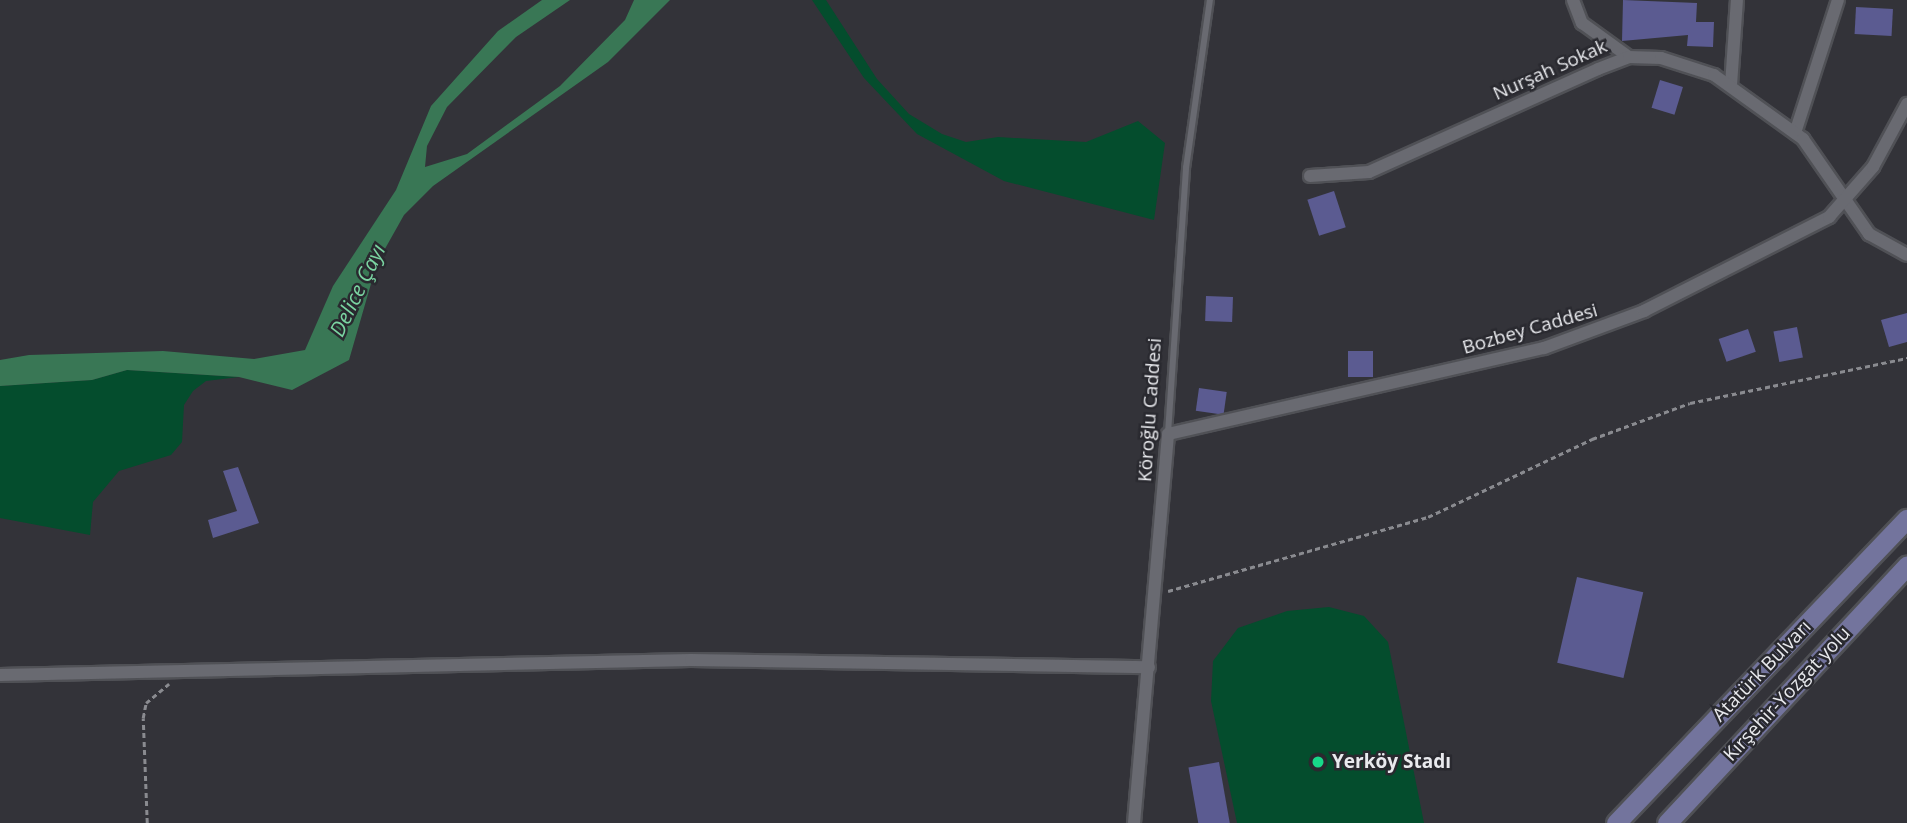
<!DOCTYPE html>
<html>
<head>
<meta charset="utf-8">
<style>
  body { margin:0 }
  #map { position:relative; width:1907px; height:823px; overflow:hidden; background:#333339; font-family:"Open Sans",sans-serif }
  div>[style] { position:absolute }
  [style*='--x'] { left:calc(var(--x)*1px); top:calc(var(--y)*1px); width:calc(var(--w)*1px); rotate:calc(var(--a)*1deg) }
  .green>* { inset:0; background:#044d2d }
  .water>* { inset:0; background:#397755 }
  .building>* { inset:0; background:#5b5b91; transform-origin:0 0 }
  .path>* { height:2.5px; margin-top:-1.25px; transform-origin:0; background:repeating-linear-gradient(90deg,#8a8b90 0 5px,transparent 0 8.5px) }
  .roads { filter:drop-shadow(2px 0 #505156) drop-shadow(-2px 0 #505156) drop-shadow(0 2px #505156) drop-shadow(0 -2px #505156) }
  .lane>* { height:6px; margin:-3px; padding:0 3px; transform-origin:3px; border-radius:3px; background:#696a71 }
  .street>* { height:12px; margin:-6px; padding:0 6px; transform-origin:6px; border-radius:6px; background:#696a71 }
  .primary>* { height:19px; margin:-9.5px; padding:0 9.5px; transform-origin:9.5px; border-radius:9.5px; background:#73749d }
  .dots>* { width:19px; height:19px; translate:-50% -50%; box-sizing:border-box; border:4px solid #29292f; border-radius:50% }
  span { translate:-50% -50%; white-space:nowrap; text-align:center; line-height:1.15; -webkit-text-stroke:5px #29292f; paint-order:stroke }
  .street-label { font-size:19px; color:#e9eaee }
  .poi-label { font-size:19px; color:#e9eaee; font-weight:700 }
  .left { translate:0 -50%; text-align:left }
  .water-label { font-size:21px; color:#7bd5a2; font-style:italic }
</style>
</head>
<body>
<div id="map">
  <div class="green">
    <div style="clip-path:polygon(812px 0,826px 0,877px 79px,909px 114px,942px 134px,966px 142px,998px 137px,1086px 142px,1138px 121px,1165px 143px,1154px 220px,1004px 181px,917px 134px,864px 78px)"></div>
    <div style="clip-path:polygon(127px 370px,239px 377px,206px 381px,193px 391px,184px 405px,182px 442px,171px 455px,119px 471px,93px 502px,90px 535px,0 518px,0 386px,92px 380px)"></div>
    <div style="clip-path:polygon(1329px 607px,1364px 616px,1388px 642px,1424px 823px,1237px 823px,1211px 701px,1213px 661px,1238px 628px,1287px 611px)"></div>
  </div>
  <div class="water">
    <div style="clip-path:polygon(542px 0,570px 0,516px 37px,447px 107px,427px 146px,425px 167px,467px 154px,560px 86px,625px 20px,634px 0,670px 0,608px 62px,433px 186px,404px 215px,377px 263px,349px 360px,292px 390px,239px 377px,127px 370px,92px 380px,0 386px,0 360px,29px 355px,163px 351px,254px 359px,305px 350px,333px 286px,396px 190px,431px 106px,498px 31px)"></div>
  </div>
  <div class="building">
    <div style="clip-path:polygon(1623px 0,1697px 3px,1696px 22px,1714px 22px,1713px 47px,1687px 46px,1688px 35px,1622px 41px)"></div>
    <div style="left:1856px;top:7px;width:37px;height:27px;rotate:3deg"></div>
    <div style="left:1660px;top:80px;width:24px;height:29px;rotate:17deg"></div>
    <div style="left:1334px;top:191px;width:38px;height:28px;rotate:72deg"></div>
    <div style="left:1206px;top:296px;width:27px;height:25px;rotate:2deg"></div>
    <div style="clip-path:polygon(1907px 313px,1907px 342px,1889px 347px,1881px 320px)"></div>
    <div style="left:1797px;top:327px;width:31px;height:24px;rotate:79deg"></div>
    <div style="left:1748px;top:329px;width:24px;height:31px;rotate:71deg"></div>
    <div style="left:1348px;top:351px;width:25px;height:26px"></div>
    <div style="left:1199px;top:388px;width:28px;height:23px;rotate:8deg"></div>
    <div style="clip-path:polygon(238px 467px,259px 523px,213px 538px,208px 520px,237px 511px,223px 471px)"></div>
    <div style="left:1577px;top:577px;width:68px;height:88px;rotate:13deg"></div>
    <div style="left:1219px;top:762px;width:62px;height:31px;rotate:80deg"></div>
  </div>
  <div class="path">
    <div style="--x:1168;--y:591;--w:270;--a:-15.9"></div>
    <div style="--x:1428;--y:517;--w:182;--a:-25.4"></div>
    <div style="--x:1592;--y:439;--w:104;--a:-20.2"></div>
    <div style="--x:1690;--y:403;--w:222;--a:-11.7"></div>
    <div style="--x:147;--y:823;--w:105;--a:-92.2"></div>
    <div style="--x:143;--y:718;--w:15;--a:-79"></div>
    <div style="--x:146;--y:703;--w:30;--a:-40"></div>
  </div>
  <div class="roads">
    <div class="lane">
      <div style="--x:1168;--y:433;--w:266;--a:-86.1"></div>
      <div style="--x:1186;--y:168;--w:170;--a:-81.9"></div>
    </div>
    <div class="street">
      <div style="--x:1573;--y:0;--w:25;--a:69"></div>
      <div style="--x:1582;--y:23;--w:58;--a:35.9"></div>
      <div style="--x:1731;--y:85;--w:85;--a:-86"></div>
      <div style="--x:1795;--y:133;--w:140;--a:-72.1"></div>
      <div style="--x:1310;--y:176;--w:59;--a:-3.9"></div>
      <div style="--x:1369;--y:172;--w:251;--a:-24.2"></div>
      <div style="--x:1598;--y:69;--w:33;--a:-21"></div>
      <div style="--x:1629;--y:57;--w:32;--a:2"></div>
      <div style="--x:1661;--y:58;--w:56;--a:17.8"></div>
      <div style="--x:1714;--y:75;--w:110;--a:35.7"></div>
      <div style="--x:1803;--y:139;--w:116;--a:55.2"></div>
      <div style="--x:1869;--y:234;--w:43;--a:28.9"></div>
      <div style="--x:0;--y:675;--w:691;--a:-1.24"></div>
      <div style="--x:691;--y:660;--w:458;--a:0.9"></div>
      <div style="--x:1134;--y:823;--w:390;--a:-85"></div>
      <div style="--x:1168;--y:434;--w:386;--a:-12.9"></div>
      <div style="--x:1544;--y:348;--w:107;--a:-20.3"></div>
      <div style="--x:1644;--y:311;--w:208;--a:-26.9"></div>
      <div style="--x:1829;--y:217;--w:67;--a:-48.7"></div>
      <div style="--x:1873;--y:167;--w:72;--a:-61.6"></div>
    </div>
    <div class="primary">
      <div style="--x:1616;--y:823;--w:421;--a:-46.3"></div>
      <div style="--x:1667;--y:823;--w:352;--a:-47"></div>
    </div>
  </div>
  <div class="dots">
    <div style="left:1318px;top:762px;background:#17d989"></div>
  </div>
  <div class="street-label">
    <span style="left:1550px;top:70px;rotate:-24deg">Nurşah Sokak</span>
    <span style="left:1530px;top:329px;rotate:-16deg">Bozbey Caddesi</span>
    <span style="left:1150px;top:410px;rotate:-86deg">Köroğlu Caddesi</span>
    <span style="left:1762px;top:671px;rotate:-46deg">Atatürk Bulvarı</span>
    <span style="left:1787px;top:694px;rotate:-47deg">Kırşehir-Yozgat yolu</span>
  </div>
  <div class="poi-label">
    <span class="left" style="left:1332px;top:762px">Yerköy Stadı</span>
  </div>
  <div class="water-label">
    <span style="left:357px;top:290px;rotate:-64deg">Delice Çayı</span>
  </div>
</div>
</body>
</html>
